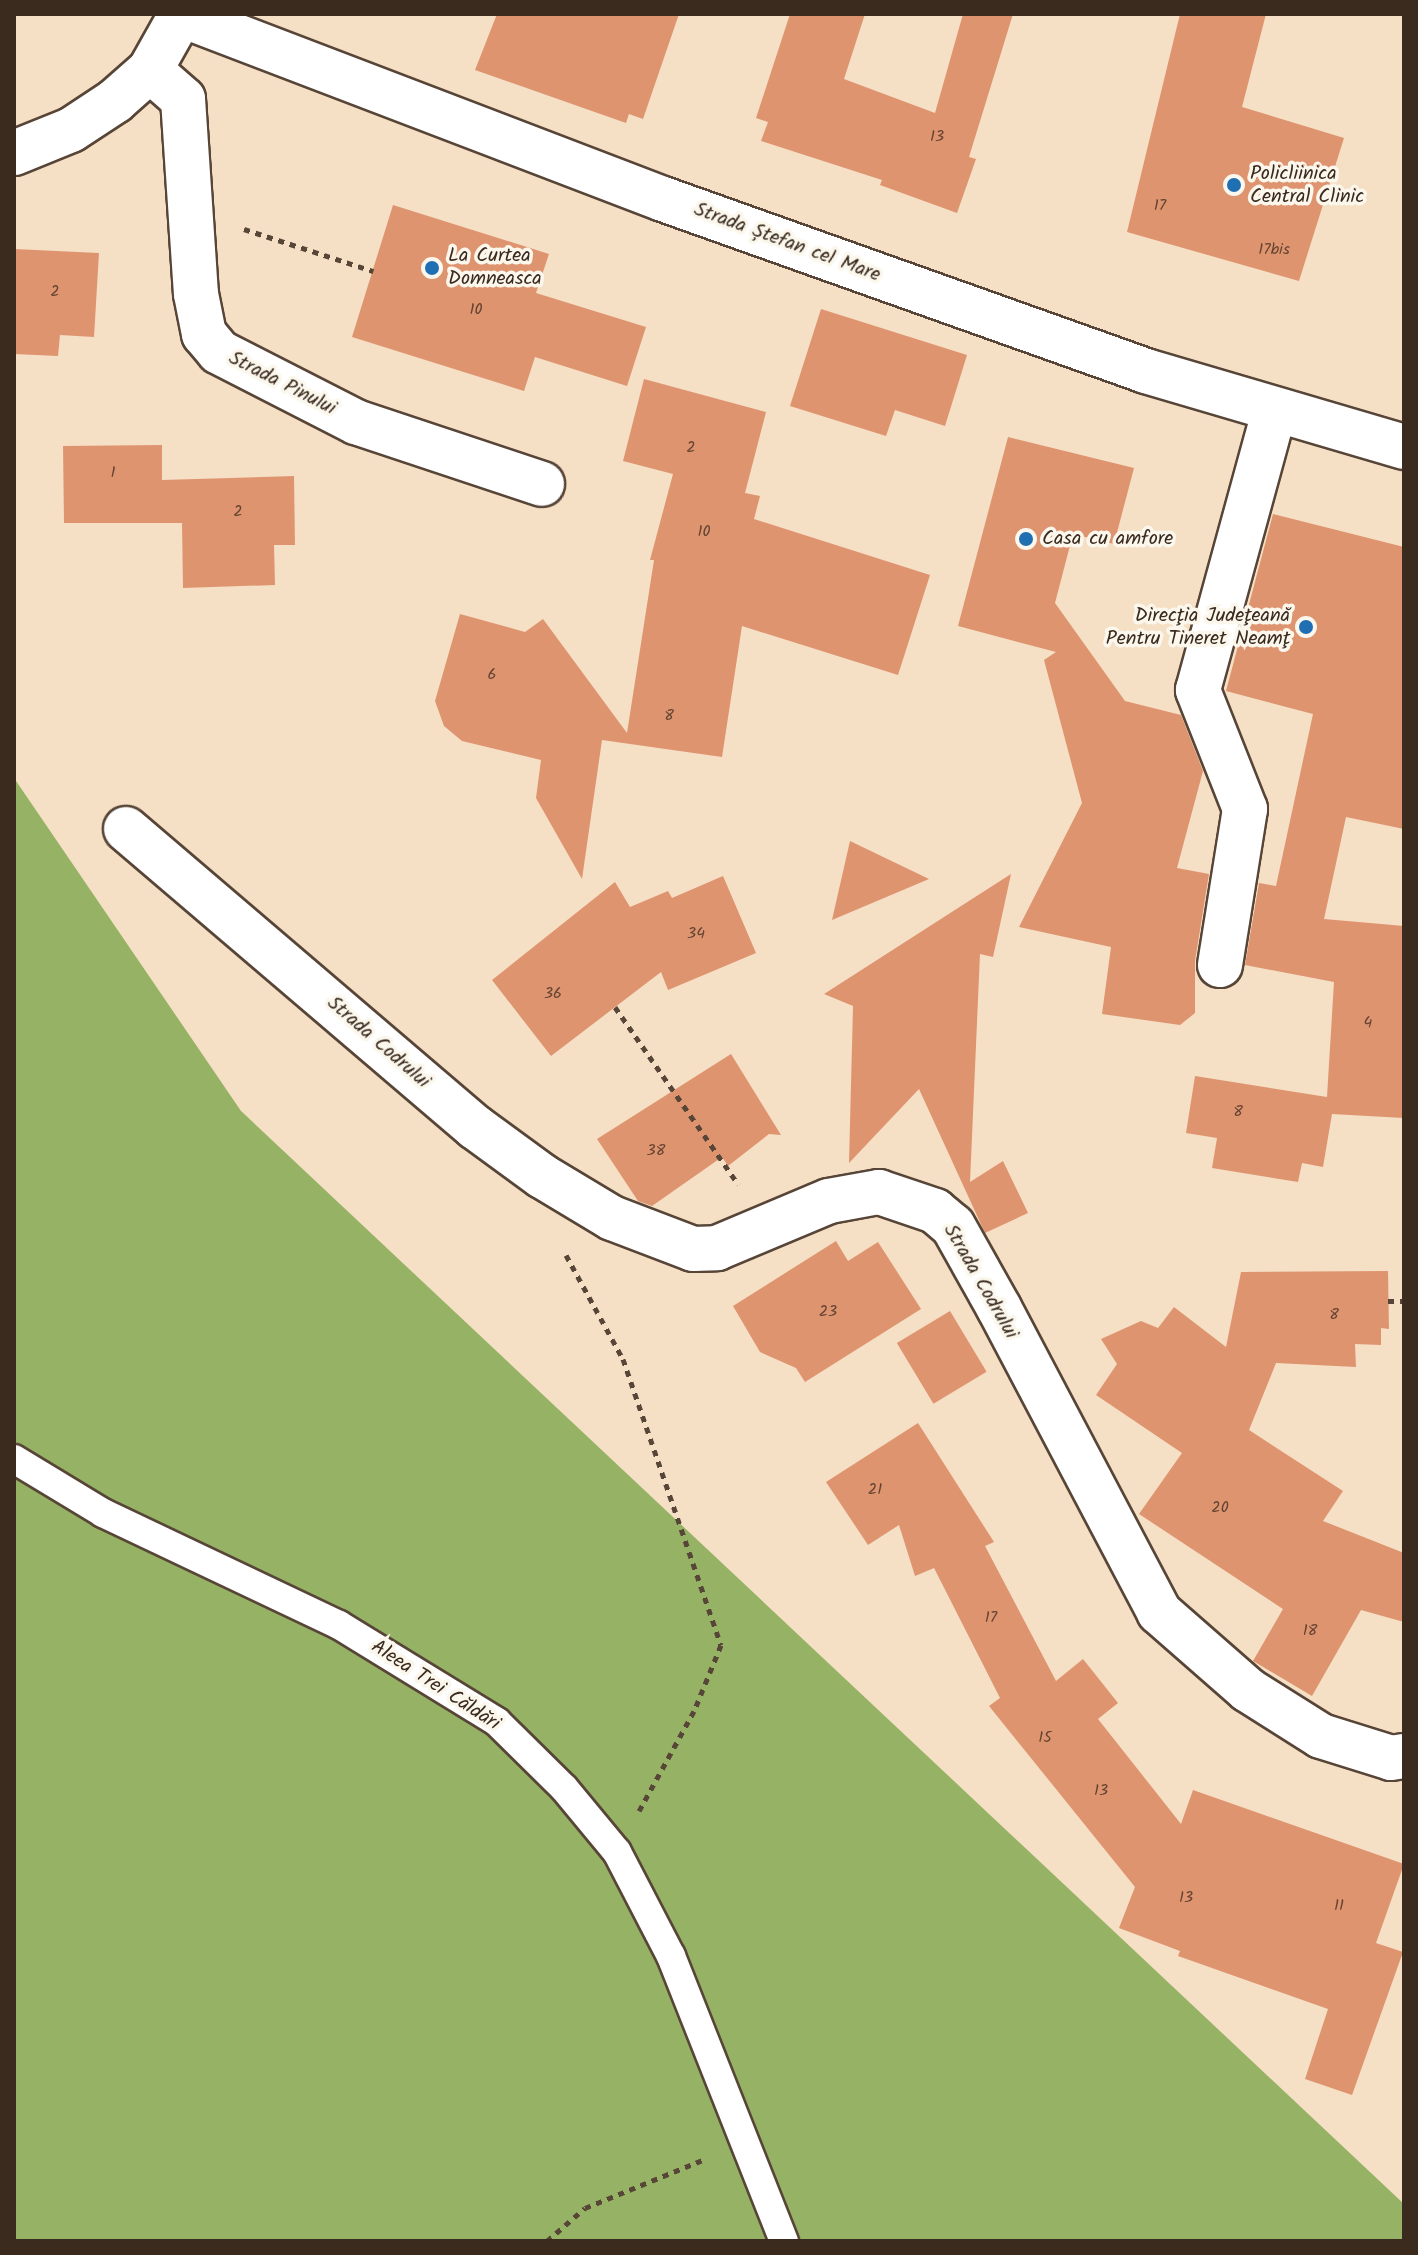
<!DOCTYPE html>
<html>
<head>
<meta charset="utf-8">
<style>
  body { margin:0 }
  #map { position:relative; width:1418px; height:2255px; overflow:hidden; background:#f5dfc5; font-family:Kalam,sans-serif }
  div>[style] { position:absolute }
  [style*='--x'] { left:calc(var(--x)*1px); top:calc(var(--y)*1px); width:calc(var(--w)*1px); rotate:calc(var(--a)*1deg) }
  .forest>* { inset:0; background:#95b265 }
  .building>* { inset:0; background:#df9470; transform-origin:0 0 }
  .path>* { height:5px; margin-top:-2.5px; transform-origin:0; background:repeating-linear-gradient(90deg,#574537 0 6px,transparent 0 12px) }
  .roads { filter:drop-shadow(2px 0 #574537) drop-shadow(-2px 0 #574537) drop-shadow(0 2px #574537) drop-shadow(0 -2px #574537) }
  .lane>* { height:28px; margin:-14px; padding:0 14px; transform-origin:14px; border-radius:14px; background:#fff }
  .street>* { height:44px; margin:-22px; padding:0 22px; transform-origin:22px; border-radius:22px; background:#fff }
  .secondary>* { height:44px; margin:-22px; padding:0 22px; transform-origin:22px; border-radius:22px; background:#fff }
  .dots>* { width:22px; height:22px; translate:-50% -50%; box-sizing:border-box; border:4px solid #fbf7ec; border-radius:50% }
  span { translate:-50% -50%; white-space:nowrap; text-align:center; line-height:1.15; -webkit-text-stroke:7px #fbf7ec; paint-order:stroke }
  .number-label { font-size:16px; color:#644432 }
  .number-label span { -webkit-text-stroke-width:0 }
  .poi-label { font-size:20px; color:#3b2a1e }
  .left { translate:0 -50%; text-align:left }
  .right { translate:-100% -50%; text-align:right }
  .street-label { font-size:20px; color:#3b2a1e }
  .frame { position:absolute; inset:0; border:16px solid #3b2a1e; pointer-events:none }
</style>
</head>
<body>
<div id="map">
  <div class="forest">
    <div style="clip-path:polygon(14px 778px,241px 1111px,1404px 2204px,1404px 2241px,14px 2241px)"></div>
  </div>
  <div class="building">
    <div style="clip-path:polygon(497px 14px,679px 14px,643px 119px,629px 114px,626px 123px,475px 70px)"></div>
    <div style="clip-path:polygon(790px 14px,865px 14px,844px 79px,935px 113px,963px 14px,1013px 14px,969px 157px,976px 159px,957px 213px,880px 185px,882px 180px,761px 141px,768px 122px,756px 118px)"></div>
    <div style="clip-path:polygon(1180px 14px,1266px 14px,1242px 107px,1344px 138px,1299px 281px,1127px 232px)"></div>
    <div style="clip-path:polygon(393px 205px,549px 254px,536px 293px,646px 327px,627px 386px,535px 357px,524px 391px,352px 337px)"></div>
    <div style="clip-path:polygon(14px 249px,99px 253px,94px 337px,60px 335px,58px 356px,14px 354px)"></div>
    <div style="clip-path:polygon(821px 309px,967px 355px,945px 426px,895px 410px,886px 436px,790px 406px)"></div>
    <div style="clip-path:polygon(644px 379px,766px 412px,745px 493px,760px 496px,754px 519px,930px 575px,898px 675px,742px 626px,722px 757px,602px 740px,582px 879px,536px 798px,541px 760px,462px 741px,444px 726px,435px 701px,460px 614px,525px 632px,543px 619px,627px 733px,654px 560px,650px 560px,673px 474px,623px 461px)"></div>
    <div style="clip-path:polygon(1008px 437px,1134px 468px,1114px 544px,1073px 534px,1055px 603px,1125px 701px,1181px 715px,1203px 771px,1177px 868px,1209px 874px,1195px 961px,1195px 1013px,1180px 1025px,1102px 1014px,1111px 947px,1019px 927px,1082px 803px,1044px 660px,1056px 652px,958px 626px)"></div>
    <div style="clip-path:polygon(162px 445px,162px 480px,294px 476px,295px 545px,274px 545px,275px 585px,183px 588px,182px 523px,64px 523px,63px 446px)"></div>
    <div style="clip-path:polygon(1273px 514px,1404px 547px,1404px 829px,1346px 817px,1324px 919px,1404px 926px,1404px 1118px,1332px 1114px,1323px 1167px,1302px 1163px,1298px 1182px,1212px 1168px,1217px 1138px,1186px 1133px,1195px 1076px,1327px 1097px,1334px 982px,1245px 965px,1259px 883px,1276px 886px,1313px 714px,1226px 691px)"></div>
    <div style="clip-path:polygon(850px 841px,929px 879px,832px 920px)"></div>
    <div style="clip-path:polygon(1011px 874px,993px 957px,980px 954px,970px 1182px,1003px 1161px,1028px 1213px,985px 1233px,919px 1089px,849px 1163px,853px 1006px,824px 994px)"></div>
    <div style="clip-path:polygon(723px 876px,756px 953px,668px 990px,661px 972px,551px 1056px,492px 980px,615px 882px,630px 907px,668px 891px,672px 898px)"></div>
    <div style="clip-path:polygon(731px 1054px,781px 1135px,769px 1134px,728px 1166px,722px 1157px,652px 1206px,638px 1201px,597px 1139px)"></div>
    <div style="clip-path:polygon(836px 1241px,848px 1261px,878px 1242px,921px 1309px,805px 1382px,796px 1368px,760px 1352px,733px 1306px)"></div>
    <div style="clip-path:polygon(1388px 1271px,1389px 1329px,1381px 1328px,1381px 1345px,1355px 1344px,1356px 1367px,1276px 1363px,1249px 1430px,1343px 1491px,1323px 1521px,1404px 1553px,1404px 1622px,1361px 1610px,1312px 1696px,1253px 1661px,1283px 1609px,1139px 1514px,1182px 1453px,1096px 1395px,1117px 1364px,1101px 1339px,1141px 1321px,1158px 1328px,1174px 1307px,1226px 1347px,1241px 1272px)"></div>
    <div style="left:950px;top:1311px;width:71px;height:62px;rotate:59deg"></div>
    <div style="clip-path:polygon(918px 1423px,994px 1542px,985px 1546px,1056px 1681px,1083px 1659px,1118px 1703px,1098px 1719px,1181px 1824px,1193px 1790px,1404px 1864px,1376px 1943px,1403px 1952px,1352px 2095px,1305px 2079px,1328px 2009px,1178px 1956px,1180px 1951px,1119px 1928px,1135px 1887px,989px 1706px,1000px 1698px,934px 1568px,915px 1576px,899px 1525px,868px 1545px,826px 1482px)"></div>
  </div>
  <div class="path">
    <div style="--x:244;--y:229;--w:136;--a:18"></div>
    <div style="--x:615;--y:1007;--w:216;--a:55.2"></div>
    <div style="--x:566;--y:1255;--w:119;--a:61.3"></div>
    <div style="--x:623;--y:1359;--w:302;--a:71.1"></div>
    <div style="--x:721;--y:1645;--w:71;--a:112.2"></div>
    <div style="--x:694;--y:1711;--w:114;--a:118.8"></div>
    <div style="--x:1388;--y:1301;--w:16;--a:0"></div>
    <div style="--x:547;--y:2241;--w:50;--a:-41"></div>
    <div style="--x:585;--y:2208;--w:130;--a:-22.2"></div>
  </div>
  <div class="roads">
    <div class="lane">
      <div style="--x:14;--y:1459;--w:104;--a:31.2"></div>
      <div style="--x:103;--y:1513;--w:261;--a:25.4"></div>
      <div style="--x:339;--y:1625;--w:185;--a:31.5"></div>
      <div style="--x:497;--y:1722;--w:94;--a:44.6"></div>
      <div style="--x:564;--y:1788;--w:83;--a:50.4"></div>
      <div style="--x:617;--y:1852;--w:117;--a:62.6"></div>
      <div style="--x:671;--y:1956;--w:307;--a:68.4"></div>
    </div>
    <div class="street">
      <div style="--x:150;--y:70;--w:44;--a:41.3"></div>
      <div style="--x:183;--y:99;--w:195;--a:86.2"></div>
      <div style="--x:196;--y:294;--w:41;--a:78.7"></div>
      <div style="--x:204;--y:334;--w:23;--a:50"></div>
      <div style="--x:219;--y:352;--w:154;--a:27.1"></div>
      <div style="--x:356;--y:422;--w:196;--a:18.4"></div>
      <div style="--x:14;--y:153;--w:61;--a:-22"></div>
      <div style="--x:71;--y:130;--w:53;--a:-33.4"></div>
      <div style="--x:115;--y:101;--w:47;--a:-41.5"></div>
      <div style="--x:150;--y:70;--w:63;--a:-60.6"></div>
      <div style="--x:126;--y:829;--w:459;--a:40.5"></div>
      <div style="--x:475;--y:1127;--w:83;--a:36.2"></div>
      <div style="--x:542;--y:1176;--w:82;--a:31"></div>
      <div style="--x:612;--y:1218;--w:87;--a:20.9"></div>
      <div style="--x:693;--y:1249;--w:24;--a:-2"></div>
      <div style="--x:717;--y:1248;--w:121;--a:-22.8"></div>
      <div style="--x:829;--y:1201;--w:51;--a:-10.2"></div>
      <div style="--x:879;--y:1192;--w:59;--a:18.7"></div>
      <div style="--x:935;--y:1211;--w:23;--a:40"></div>
      <div style="--x:953;--y:1226;--w:94;--a:60.7"></div>
      <div style="--x:999;--y:1308;--w:344;--a:62.2"></div>
      <div style="--x:1159;--y:1612;--w:118;--a:41.2"></div>
      <div style="--x:1248;--y:1690;--w:86;--a:32.2"></div>
      <div style="--x:1321;--y:1736;--w:73;--a:17.4"></div>
      <div style="--x:1391;--y:1758;--w:13;--a:-9"></div>
      <div style="--x:1220;--y:965;--w:158;--a:-80.9"></div>
      <div style="--x:1245;--y:809;--w:128;--a:-111.6"></div>
      <div style="--x:1198;--y:690;--w:288;--a:-74.7"></div>
    </div>
    <div class="secondary">
      <div style="--x:179;--y:14;--w:518;--a:20.92"></div>
      <div style="--x:663;--y:199;--w:513;--a:19.6"></div>
      <div style="--x:1146;--y:371;--w:269;--a:16.4"></div>
    </div>
  </div>
  <div class="dots">
    <div style="left:1234px;top:185px;background:#1f6fb2"></div>
    <div style="left:432px;top:268px;background:#1f6fb2"></div>
    <div style="left:1026px;top:539px;background:#1f6fb2"></div>
    <div style="left:1306px;top:627px;background:#1f6fb2"></div>
  </div>
  <div class="number-label">
    <span style="left:937px;top:137px">13</span>
    <span style="left:1160px;top:206px">17</span>
    <span style="left:1274px;top:250px">17bis</span>
    <span style="left:55px;top:292px">2</span>
    <span style="left:476px;top:310px">10</span>
    <span style="left:691px;top:448px">2</span>
    <span style="left:113px;top:473px">1</span>
    <span style="left:238px;top:512px">2</span>
    <span style="left:704px;top:532px">10</span>
    <span style="left:492px;top:675px">6</span>
    <span style="left:669px;top:716px">8</span>
    <span style="left:696px;top:934px">34</span>
    <span style="left:553px;top:994px">36</span>
    <span style="left:1368px;top:1023px">4</span>
    <span style="left:1238px;top:1112px">8</span>
    <span style="left:656px;top:1151px">38</span>
    <span style="left:828px;top:1312px">23</span>
    <span style="left:1334px;top:1315px">8</span>
    <span style="left:875px;top:1490px">21</span>
    <span style="left:1220px;top:1508px">20</span>
    <span style="left:991px;top:1618px">17</span>
    <span style="left:1310px;top:1631px">18</span>
    <span style="left:1045px;top:1738px">15</span>
    <span style="left:1101px;top:1791px">13</span>
    <span style="left:1186px;top:1898px">13</span>
    <span style="left:1339px;top:1906px">11</span>
  </div>
  <div class="poi-label">
    <span class="left" style="left:1250px;top:186px">Policliinica<br>Central Clinic</span>
    <span class="left" style="left:448px;top:268px">La Curtea<br>Domneasca</span>
    <span class="left" style="left:1042px;top:539px">Casa cu amfore</span>
    <span class="right" style="left:1290px;top:628px">Direcţia Judeţeană<br>Pentru Tineret Neamţ</span>
  </div>
  <div class="street-label">
    <span style="left:787px;top:243px;rotate:20deg">Strada Ștefan cel Mare</span>
    <span style="left:282px;top:384px;rotate:27deg">Strada Pinului</span>
    <span style="left:378px;top:1043px;rotate:41deg">Strada Codrului</span>
    <span style="left:980px;top:1282px;rotate:60deg">Strada Codrului</span>
    <span style="left:435px;top:1686px;rotate:33deg">Aleea Trei Căldări</span>
  </div>
  <div class="frame"></div>
</div>
</body>
</html>
